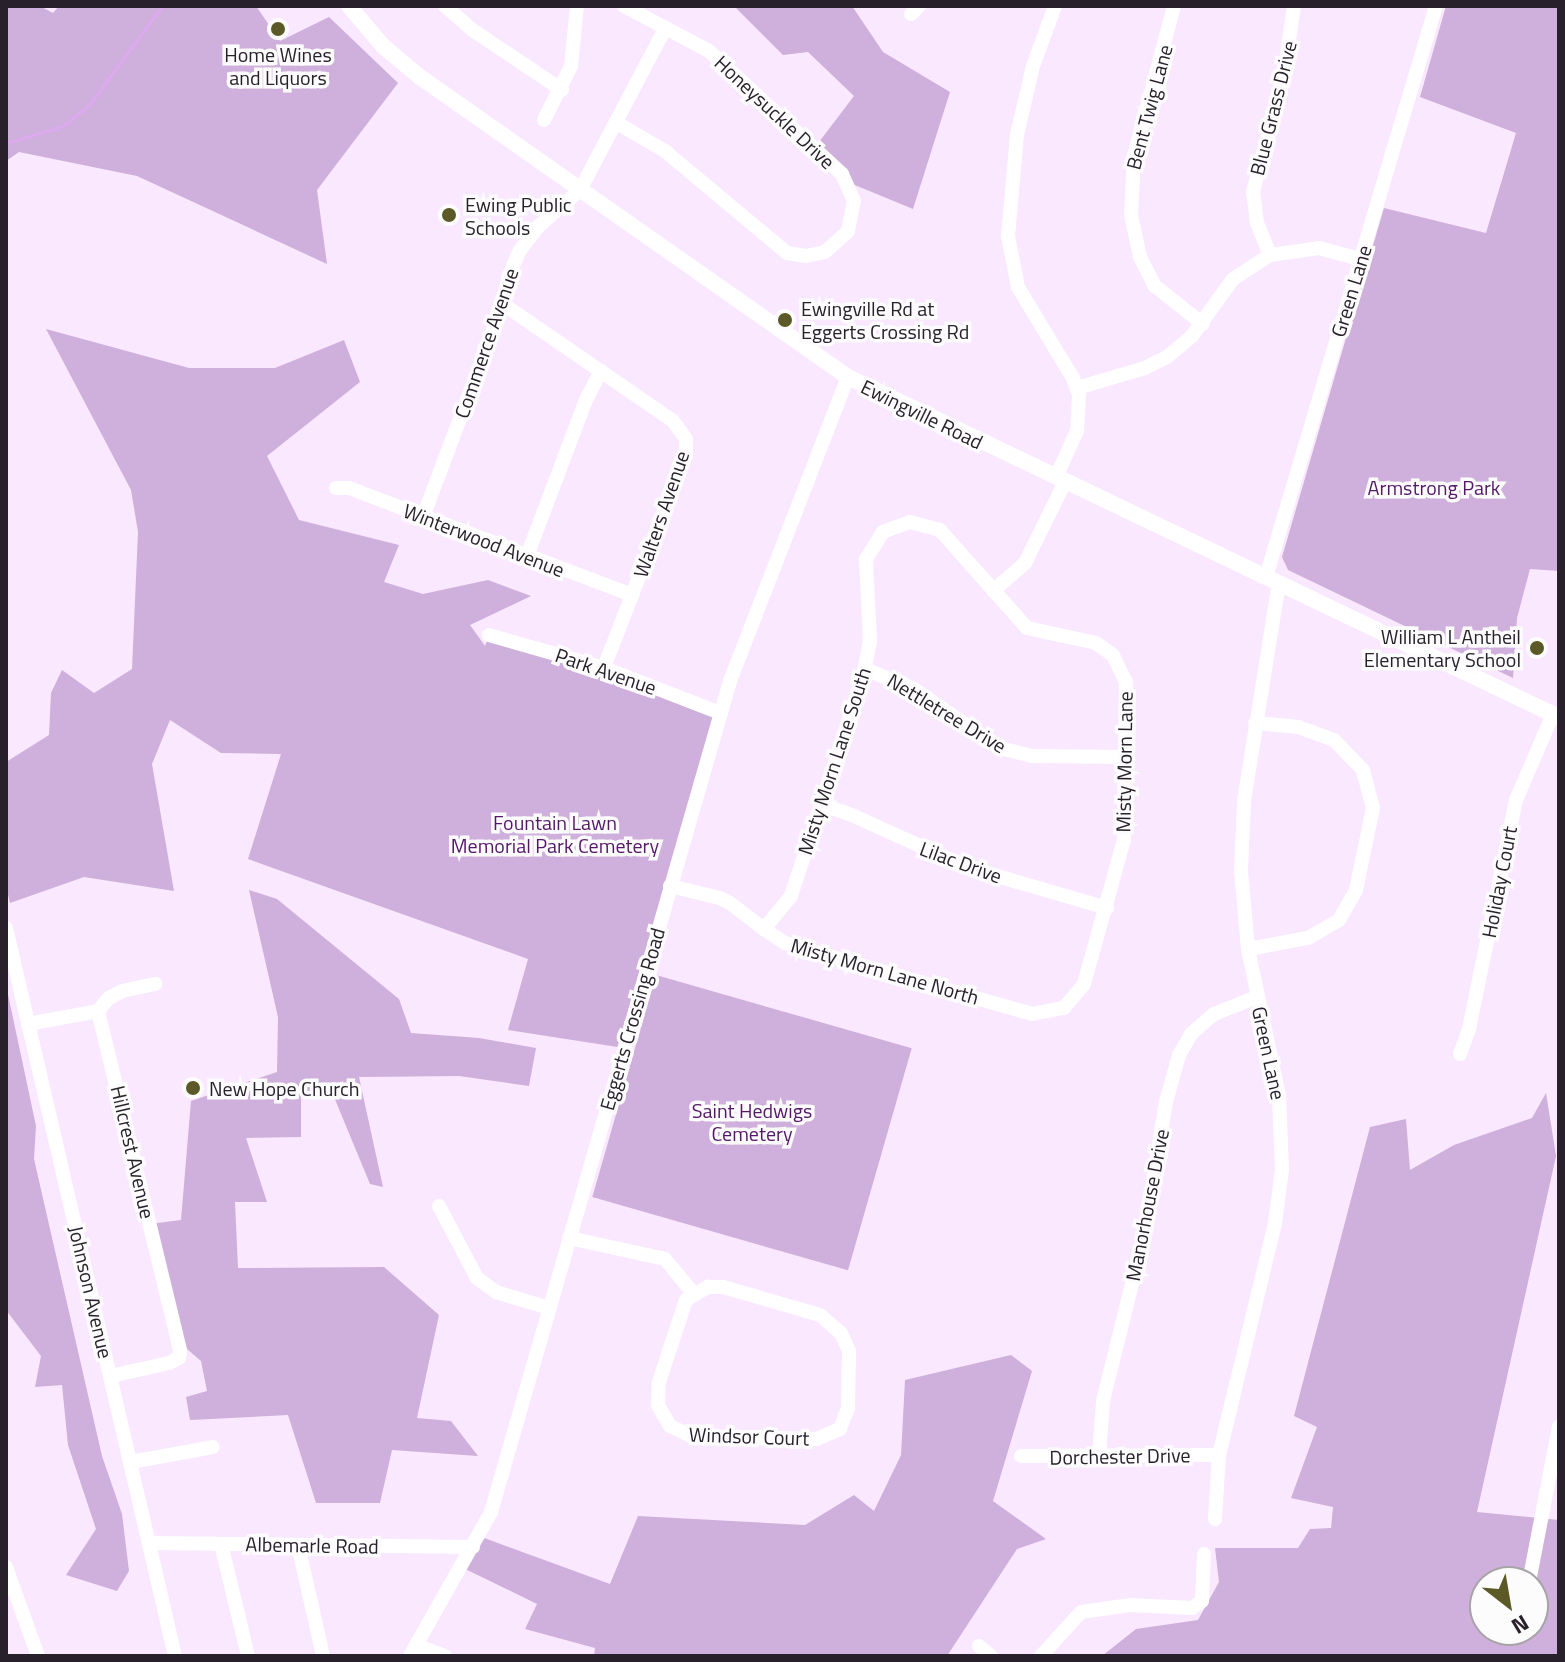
<!DOCTYPE html>
<html>
<head>
<meta charset="utf-8">
<style>
  body { margin:0 }
  #map { position:relative; width:1565px; height:1662px; overflow:hidden; background:#f9e8ff; font-family:"Titillium Web",sans-serif }
  div>[style] { position:absolute }
  [style*='--x'] { left:calc(var(--x)*1px); top:calc(var(--y)*1px); width:calc(var(--w)*1px); rotate:calc(var(--a)*1deg) }
  .green>* { inset:0; background:#cfafdb; transform-origin:0 0 }
  .stream>* { height:3px; margin:-1.5px; padding:0 1.5px; transform-origin:1.5px; border-radius:1.5px; background:#ddaaef }
  .minor>* { height:14px; margin:-7px; padding:0 7px; transform-origin:7px; border-radius:7px; background:#fff }
  .major>* { height:16px; margin:-8px; padding:0 8px; transform-origin:8px; border-radius:8px; background:#fff }
  .dots>* { width:22px; height:22px; translate:-50% -50%; box-sizing:border-box; border:4px solid #fcfcfc; border-radius:50% }
  span { translate:-50% -50%; white-space:nowrap; text-align:center; line-height:1.15; -webkit-text-stroke:7px #fcfcfc; paint-order:stroke }
  .poi-label { font-size:20px; color:#28212b }
  .left { translate:0 -50%; text-align:left }
  .right { translate:-100% -50%; text-align:right }
  .street-label { font-size:20px; color:#28212b }
  .park-label { font-size:20px; color:#551768 }
  .frame { position:absolute; inset:0; border:8px solid #28212b; pointer-events:none }
  .north { position:absolute; left:1469px; top:1566px; width:80px; height:80px; box-sizing:border-box; background:#fcfcfc; border:2px solid #a7a4a8; border-radius:50%; rotate:149deg; font-size:22px; font-weight:700; line-height:32px; text-align:center; color:#28212b }
  .north::after { content:''; display:block; margin:auto; width:28px; height:36px; background:#5b5925; clip-path:polygon(50% 0,100% 100%,50% 72%,0 100%) }
</style>
</head>
<body>
<div id="map">
  <div class="green">
    <div style="clip-path:polygon(6px 6px,40px 6px,53px 13px,59px 6px,256px 6px,280px 41px,329px 17px,398px 83px,317px 190px,327px 264px,137px 176px,19px 152px,6px 161px)"></div>
    <div style="clip-path:polygon(734px 6px,852px 6px,883px 52px,950px 92px,913px 209px,850px 183px,816px 146px,854px 96px,808px 52px,783px 55px)"></div>
    <div style="clip-path:polygon(1446px 6px,1559px 6px,1559px 571px,1530px 569px,1517px 618px,1513px 678px,1288px 570px,1282px 557px,1384px 208px,1486px 233px,1516px 133px,1420px 97px)"></div>
    <div style="clip-path:polygon(46px 329px,189px 368px,275px 368px,344px 340px,360px 382px,267px 456px,299px 520px,399px 545px,384px 582px,423px 594px,488px 580px,531px 596px,470px 625px,485px 646px,489px 635px,720px 713px,624px 1048px,508px 1030px,528px 959px,248px 859px,281px 754px,221px 753px,170px 720px,152px 764px,174px 891px,84px 877px,10px 903px,6px 886px,6px 762px,49px 735px,51px 693px,62px 670px,94px 693px,132px 669px,138px 532px,131px 490px)"></div>
    <div style="clip-path:polygon(249px 890px,277px 899px,399px 999px,411px 1033px,479px 1038px,536px 1048px,529px 1086px,459px 1076px,359px 1077px,383px 1187px,370px 1184px,334px 1097px,301px 1097px,301px 1137px,246px 1138px,267px 1202px,235px 1202px,238px 1268px,384px 1267px,439px 1315px,417px 1418px,451px 1421px,478px 1456px,392px 1450px,380px 1503px,316px 1503px,288px 1415px,190px 1420px,186px 1397px,207px 1391px,201px 1361px,173px 1337px,150px 1224px,181px 1220px,191px 1101px,277px 1072px,278px 1017px)"></div>
    <div style="left:656px;top:975px;width:266px;height:231px;rotate:16deg"></div>
    <div style="clip-path:polygon(6px 985px,36px 1126px,34px 1159px,102px 1456px,122px 1514px,129px 1571px,117px 1591px,66px 1575px,96px 1529px,68px 1445px,62px 1385px,35px 1387px,41px 1356px,6px 1310px)"></div>
    <div style="clip-path:polygon(evenodd,1546px 1093px,1556px 1156px,1477px 1512px,1559px 1520px,1559px 1656px,1102px 1656px,1136px 1629px,1198px 1620px,1219px 1582px,1215px 1548px,1298px 1548px,1310px 1529px,1331px 1528px,1333px 1507px,1291px 1498px,1317px 1427px,1294px 1416px,1370px 1127px,1406px 1119px,1410px 1170px,1454px 1145px,1532px 1118px,1546px 1093px,1485px 1582px,1533px 1582px,1533px 1630px,1485px 1630px,1485px 1582px)"></div>
    <div style="clip-path:polygon(1011px 1355px,1032px 1371px,993px 1501px,1046px 1539px,1017px 1549px,947px 1656px,594px 1656px,595px 1648px,525px 1629px,537px 1604px,459px 1566px,476px 1535px,610px 1584px,638px 1516px,805px 1525px,854px 1495px,874px 1511px,901px 1455px,905px 1380px)"></div>
  </div>
  <div class="stream">
    <div style="--x:6;--y:143;--w:59;--a:-16.6"></div>
    <div style="--x:63;--y:126;--w:33;--a:-39"></div>
    <div style="--x:89;--y:105;--w:123;--a:-53.6"></div>
  </div>
  <div class="minor">
    <div style="--x:445;--y:6;--w:38;--a:41"></div>
    <div style="--x:474;--y:31;--w:106;--a:33.8"></div>
    <div style="--x:1055;--y:6;--w:64;--a:110.1"></div>
    <div style="--x:1033;--y:66;--w:71;--a:103.1"></div>
    <div style="--x:1017;--y:135;--w:101;--a:95.1"></div>
    <div style="--x:1008;--y:236;--w:52;--a:78.9"></div>
    <div style="--x:1018;--y:287;--w:106;--a:58.9"></div>
    <div style="--x:1073;--y:378;--w:18;--a:71"></div>
    <div style="--x:1079;--y:395;--w:36;--a:93"></div>
    <div style="--x:1077;--y:431;--w:51;--a:114.5"></div>
    <div style="--x:1174;--y:6;--w:155;--a:104.9"></div>
    <div style="--x:1134;--y:156;--w:59;--a:92.9"></div>
    <div style="--x:1131;--y:215;--w:43;--a:77.9"></div>
    <div style="--x:1140;--y:257;--w:33;--a:63"></div>
    <div style="--x:1155;--y:286;--w:61;--a:38.4"></div>
    <div style="--x:911;--y:14;--w:11;--a:-45"></div>
    <div style="--x:544;--y:120;--w:60;--a:-63.4"></div>
    <div style="--x:571;--y:66;--w:60;--a:-84.3"></div>
    <div style="--x:617;--y:123;--w:56;--a:30.3"></div>
    <div style="--x:665;--y:151;--w:159;--a:39.9"></div>
    <div style="--x:787;--y:253;--w:19;--a:9"></div>
    <div style="--x:806;--y:256;--w:19;--a:-12"></div>
    <div style="--x:825;--y:252;--w:31;--a:-42"></div>
    <div style="--x:848;--y:231;--w:31;--a:-79"></div>
    <div style="--x:854;--y:201;--w:30;--a:-114"></div>
    <div style="--x:842;--y:174;--w:181;--a:-137.2"></div>
    <div style="--x:709;--y:51;--w:96;--a:-152.1"></div>
    <div style="--x:1270;--y:255;--w:35;--a:-112"></div>
    <div style="--x:1257;--y:223;--w:31;--a:-97"></div>
    <div style="--x:1253;--y:192;--w:115;--a:-74.9"></div>
    <div style="--x:1283;--y:81;--w:76;--a:-81.7"></div>
    <div style="--x:503;--y:304;--w:206;--a:34.5"></div>
    <div style="--x:673;--y:421;--w:22;--a:54"></div>
    <div style="--x:686;--y:439;--w:16;--a:90"></div>
    <div style="--x:686;--y:455;--w:228;--a:111.1"></div>
    <div style="--x:1077;--y:388;--w:71;--a:-16.4"></div>
    <div style="--x:1145;--y:368;--w:25;--a:-27"></div>
    <div style="--x:1167;--y:357;--w:33;--a:-40"></div>
    <div style="--x:1192;--y:336;--w:70;--a:-54.3"></div>
    <div style="--x:1233;--y:279;--w:44;--a:-33"></div>
    <div style="--x:1270;--y:255;--w:49;--a:-8.1"></div>
    <div style="--x:1319;--y:248;--w:42;--a:15"></div>
    <div style="--x:336;--y:488;--w:13;--a:0"></div>
    <div style="--x:349;--y:488;--w:303;--a:20.7"></div>
    <div style="--x:423;--y:517;--w:228;--a:-69.4"></div>
    <div style="--x:503;--y:304;--w:26;--a:-79"></div>
    <div style="--x:508;--y:278;--w:30;--a:-67"></div>
    <div style="--x:520;--y:250;--w:31;--a:-52"></div>
    <div style="--x:539;--y:226;--w:55;--a:-41.3"></div>
    <div style="--x:580;--y:190;--w:182;--a:-62.2"></div>
    <div style="--x:527;--y:556;--w:167;--a:-69.3"></div>
    <div style="--x:586;--y:400;--w:33;--a:-63"></div>
    <div style="--x:1266;--y:577;--w:596;--a:-73.42"></div>
    <div style="--x:993;--y:591;--w:43;--a:-41.2"></div>
    <div style="--x:1025;--y:563;--w:90;--a:-63.7"></div>
    <div style="--x:489;--y:635;--w:120;--a:16"></div>
    <div style="--x:604;--y:668;--w:124;--a:21.2"></div>
    <div style="--x:865;--y:669;--w:53;--a:22.2"></div>
    <div style="--x:914;--y:689;--w:104;--a:34.5"></div>
    <div style="--x:1000;--y:748;--w:32;--a:14"></div>
    <div style="--x:1031;--y:756;--w:95;--a:0.6"></div>
    <div style="--x:820;--y:804;--w:34;--a:19"></div>
    <div style="--x:852;--y:815;--w:125;--a:24.5"></div>
    <div style="--x:966;--y:867;--w:147;--a:16.2"></div>
    <div style="--x:670;--y:886;--w:51;--a:13.5"></div>
    <div style="--x:720;--y:898;--w:11;--a:27"></div>
    <div style="--x:730;--y:903;--w:43;--a:37.4"></div>
    <div style="--x:764;--y:929;--w:25;--a:34"></div>
    <div style="--x:785;--y:943;--w:13;--a:18"></div>
    <div style="--x:797;--y:947;--w:244;--a:15.9"></div>
    <div style="--x:1032;--y:1014;--w:33;--a:-11"></div>
    <div style="--x:1064;--y:1008;--w:31;--a:-50"></div>
    <div style="--x:1084;--y:984;--w:149;--a:-74.5"></div>
    <div style="--x:1124;--y:840;--w:158;--a:-89.3"></div>
    <div style="--x:1126;--y:682;--w:30;--a:-116"></div>
    <div style="--x:1113;--y:655;--w:21;--a:-145"></div>
    <div style="--x:1096;--y:643;--w:71;--a:-167.7"></div>
    <div style="--x:1027;--y:628;--w:131;--a:-131.6"></div>
    <div style="--x:940;--y:530;--w:31;--a:-165"></div>
    <div style="--x:910;--y:522;--w:29;--a:160"></div>
    <div style="--x:883;--y:532;--w:32;--a:122"></div>
    <div style="--x:866;--y:559;--w:82;--a:87.2"></div>
    <div style="--x:870;--y:641;--w:38;--a:101"></div>
    <div style="--x:863;--y:678;--w:230;--a:108.3"></div>
    <div style="--x:791;--y:896;--w:43;--a:129.3"></div>
    <div style="--x:6;--y:928;--w:747;--a:76.93"></div>
    <div style="--x:1248;--y:949;--w:61;--a:-10.4"></div>
    <div style="--x:1308;--y:938;--w:36;--a:-30"></div>
    <div style="--x:1339;--y:920;--w:34;--a:-60"></div>
    <div style="--x:1356;--y:890;--w:84;--a:-78.3"></div>
    <div style="--x:1373;--y:808;--w:39;--a:-105"></div>
    <div style="--x:1363;--y:770;--w:42;--a:-134"></div>
    <div style="--x:1334;--y:740;--w:37;--a:-160"></div>
    <div style="--x:1299;--y:727;--w:44;--a:-174.8"></div>
    <div style="--x:98;--y:1011;--w:349;--a:76.4"></div>
    <div style="--x:180;--y:1350;--w:8;--a:97"></div>
    <div style="--x:179;--y:1358;--w:11;--a:153"></div>
    <div style="--x:169;--y:1363;--w:59;--a:167.4"></div>
    <div style="--x:98;--y:1011;--w:17;--a:-50"></div>
    <div style="--x:109;--y:998;--w:15;--a:-28"></div>
    <div style="--x:122;--y:991;--w:34;--a:-12"></div>
    <div style="--x:28;--y:1024;--w:71;--a:-10.5"></div>
    <div style="--x:1460;--y:1054;--w:27;--a:-70"></div>
    <div style="--x:1469;--y:1029;--w:234;--a:-78.4"></div>
    <div style="--x:1516;--y:800;--w:94;--a:-66.7"></div>
    <div style="--x:439;--y:1206;--w:81;--a:62.2"></div>
    <div style="--x:477;--y:1278;--w:24;--a:36"></div>
    <div style="--x:496;--y:1292;--w:55;--a:16.8"></div>
    <div style="--x:569;--y:1238;--w:98;--a:12.3"></div>
    <div style="--x:665;--y:1259;--w:44;--a:50.5"></div>
    <div style="--x:708;--y:1287;--w:15;--a:0"></div>
    <div style="--x:723;--y:1287;--w:101;--a:16.1"></div>
    <div style="--x:820;--y:1315;--w:28;--a:41"></div>
    <div style="--x:841;--y:1333;--w:20;--a:66"></div>
    <div style="--x:849;--y:1351;--w:57;--a:91"></div>
    <div style="--x:848;--y:1408;--w:22;--a:111"></div>
    <div style="--x:840;--y:1429;--w:25;--a:157"></div>
    <div style="--x:817;--y:1439;--w:122;--a:-179.5"></div>
    <div style="--x:695;--y:1438;--w:28;--a:-154"></div>
    <div style="--x:670;--y:1426;--w:24;--a:-120"></div>
    <div style="--x:658;--y:1405;--w:23;--a:-88"></div>
    <div style="--x:659;--y:1382;--w:86;--a:-71.8"></div>
    <div style="--x:686;--y:1300;--w:26;--a:-31"></div>
    <div style="--x:1021;--y:1456;--w:198;--a:-0.3"></div>
    <div style="--x:1099;--y:1456;--w:55;--a:-85.8"></div>
    <div style="--x:1103;--y:1401;--w:175;--a:-76.1"></div>
    <div style="--x:1145;--y:1231;--w:131;--a:-80.8"></div>
    <div style="--x:1166;--y:1102;--w:49;--a:-74.5"></div>
    <div style="--x:1179;--y:1055;--w:24;--a:-60"></div>
    <div style="--x:1191;--y:1034;--w:30;--a:-41"></div>
    <div style="--x:1214;--y:1014;--w:46;--a:-21.6"></div>
    <div style="--x:131;--y:1462;--w:83;--a:-10.4"></div>
    <div style="--x:1215;--y:1519;--w:64;--a:-86.4"></div>
    <div style="--x:1219;--y:1455;--w:239;--a:-76.4"></div>
    <div style="--x:1275;--y:1223;--w:53;--a:-82.5"></div>
    <div style="--x:1282;--y:1170;--w:74;--a:-92.3"></div>
    <div style="--x:1279;--y:1096;--w:150;--a:-101.9"></div>
    <div style="--x:1248;--y:949;--w:78;--a:-95.1"></div>
    <div style="--x:1241;--y:871;--w:70;--a:-87.5"></div>
    <div style="--x:1244;--y:801;--w:221;--a:-80.9"></div>
    <div style="--x:150;--y:1543;--w:323;--a:0.7"></div>
    <div style="--x:221;--y:1544;--w:115;--a:76.4"></div>
    <div style="--x:298;--y:1545;--w:114;--a:77.3"></div>
    <div style="--x:6;--y:1567;--w:95;--a:70.2"></div>
    <div style="--x:1530;--y:1577;--w:153;--a:-79.1"></div>
    <div style="--x:416;--y:1645;--w:31;--a:21"></div>
    <div style="--x:979;--y:1646;--w:16;--a:40"></div>
    <div style="--x:410;--y:1656;--w:165;--a:-60.6"></div>
    <div style="--x:491;--y:1512;--w:865;--a:-73.95"></div>
    <div style="--x:730;--y:681;--w:326;--a:-68.8"></div>
    <div style="--x:1041;--y:1656;--w:59;--a:-47.7"></div>
    <div style="--x:1081;--y:1612;--w:50;--a:-8"></div>
    <div style="--x:1131;--y:1605;--w:61;--a:2.8"></div>
    <div style="--x:1192;--y:1608;--w:12;--a:-35"></div>
    <div style="--x:1202;--y:1601;--w:47;--a:-87.6"></div>
  </div>
  <div class="major">
    <div style="--x:349;--y:6;--w:52;--a:49.6"></div>
    <div style="--x:383;--y:46;--w:48;--a:40"></div>
    <div style="--x:420;--y:77;--w:523;--a:35.03"></div>
    <div style="--x:848;--y:377;--w:788;--a:25.56"></div>
  </div>
  <div class="dots">
    <div style="left:278px;top:29px;background:#5b5925"></div>
    <div style="left:449px;top:215px;background:#5b5925"></div>
    <div style="left:785px;top:320px;background:#5b5925"></div>
    <div style="left:1537px;top:648px;background:#5b5925"></div>
    <div style="left:193px;top:1088px;background:#5b5925"></div>
  </div>
  <div class="poi-label">
    <span style="left:278px;top:66px">Home Wines<br>and Liquors</span>
    <span class="left" style="left:465px;top:216px">Ewing Public<br>Schools</span>
    <span class="left" style="left:801px;top:320px">Ewingville Rd at<br>Eggerts Crossing Rd</span>
    <span class="right" style="left:1521px;top:648px">William L Antheil<br>Elementary School</span>
    <span class="left" style="left:209px;top:1088px">New Hope Church</span>
  </div>
  <div class="street-label">
    <span style="left:1149px;top:107px;rotate:-75deg">Bent Twig Lane</span>
    <span style="left:1273px;top:108px;rotate:-76deg">Blue Grass Drive</span>
    <span style="left:775px;top:112px;rotate:43deg">Honeysuckle Drive</span>
    <span style="left:1351px;top:291px;rotate:-73deg">Green Lane</span>
    <span style="left:486px;top:343px;rotate:-71deg">Commerce Avenue</span>
    <span style="left:922px;top:414px;rotate:26deg">Ewingville Road</span>
    <span style="left:661px;top:514px;rotate:-71deg">Walters Avenue</span>
    <span style="left:484px;top:540px;rotate:21deg">Winterwood Avenue</span>
    <span style="left:606px;top:671px;rotate:19deg">Park Avenue</span>
    <span style="left:947px;top:713px;rotate:31deg">Nettletree Drive</span>
    <span style="left:834px;top:761px;rotate:-72deg">Misty Morn Lane South</span>
    <span style="left:1124px;top:762px;rotate:-89deg">Misty Morn Lane</span>
    <span style="left:961px;top:862px;rotate:20deg">Lilac Drive</span>
    <span style="left:1499px;top:882px;rotate:-79deg">Holiday Court</span>
    <span style="left:885px;top:971px;rotate:16deg">Misty Morn Lane North</span>
    <span style="left:632px;top:1019px;rotate:-74deg">Eggerts Crossing Road</span>
    <span style="left:1269px;top:1053px;rotate:78deg">Green Lane</span>
    <span style="left:133px;top:1152px;rotate:77deg">Hillcrest Avenue</span>
    <span style="left:1147px;top:1205px;rotate:-79deg">Manorhouse Drive</span>
    <span style="left:91px;top:1292px;rotate:77deg">Johnson Avenue</span>
    <span style="left:749px;top:1436px;rotate:2deg">Windsor Court</span>
    <span style="left:1120px;top:1456px;rotate:-1deg">Dorchester Drive</span>
    <span style="left:312px;top:1545px;rotate:1deg">Albemarle Road</span>
  </div>
  <div class="park-label">
    <span style="left:1434px;top:487px">Armstrong Park</span>
    <span style="left:555px;top:834px">Fountain Lawn<br>Memorial Park Cemetery</span>
    <span style="left:752px;top:1122px">Saint Hedwigs<br>Cemetery</span>
  </div>
  <div class="frame"></div>
  <div class="north">N</div>
</div>
</body>
</html>
